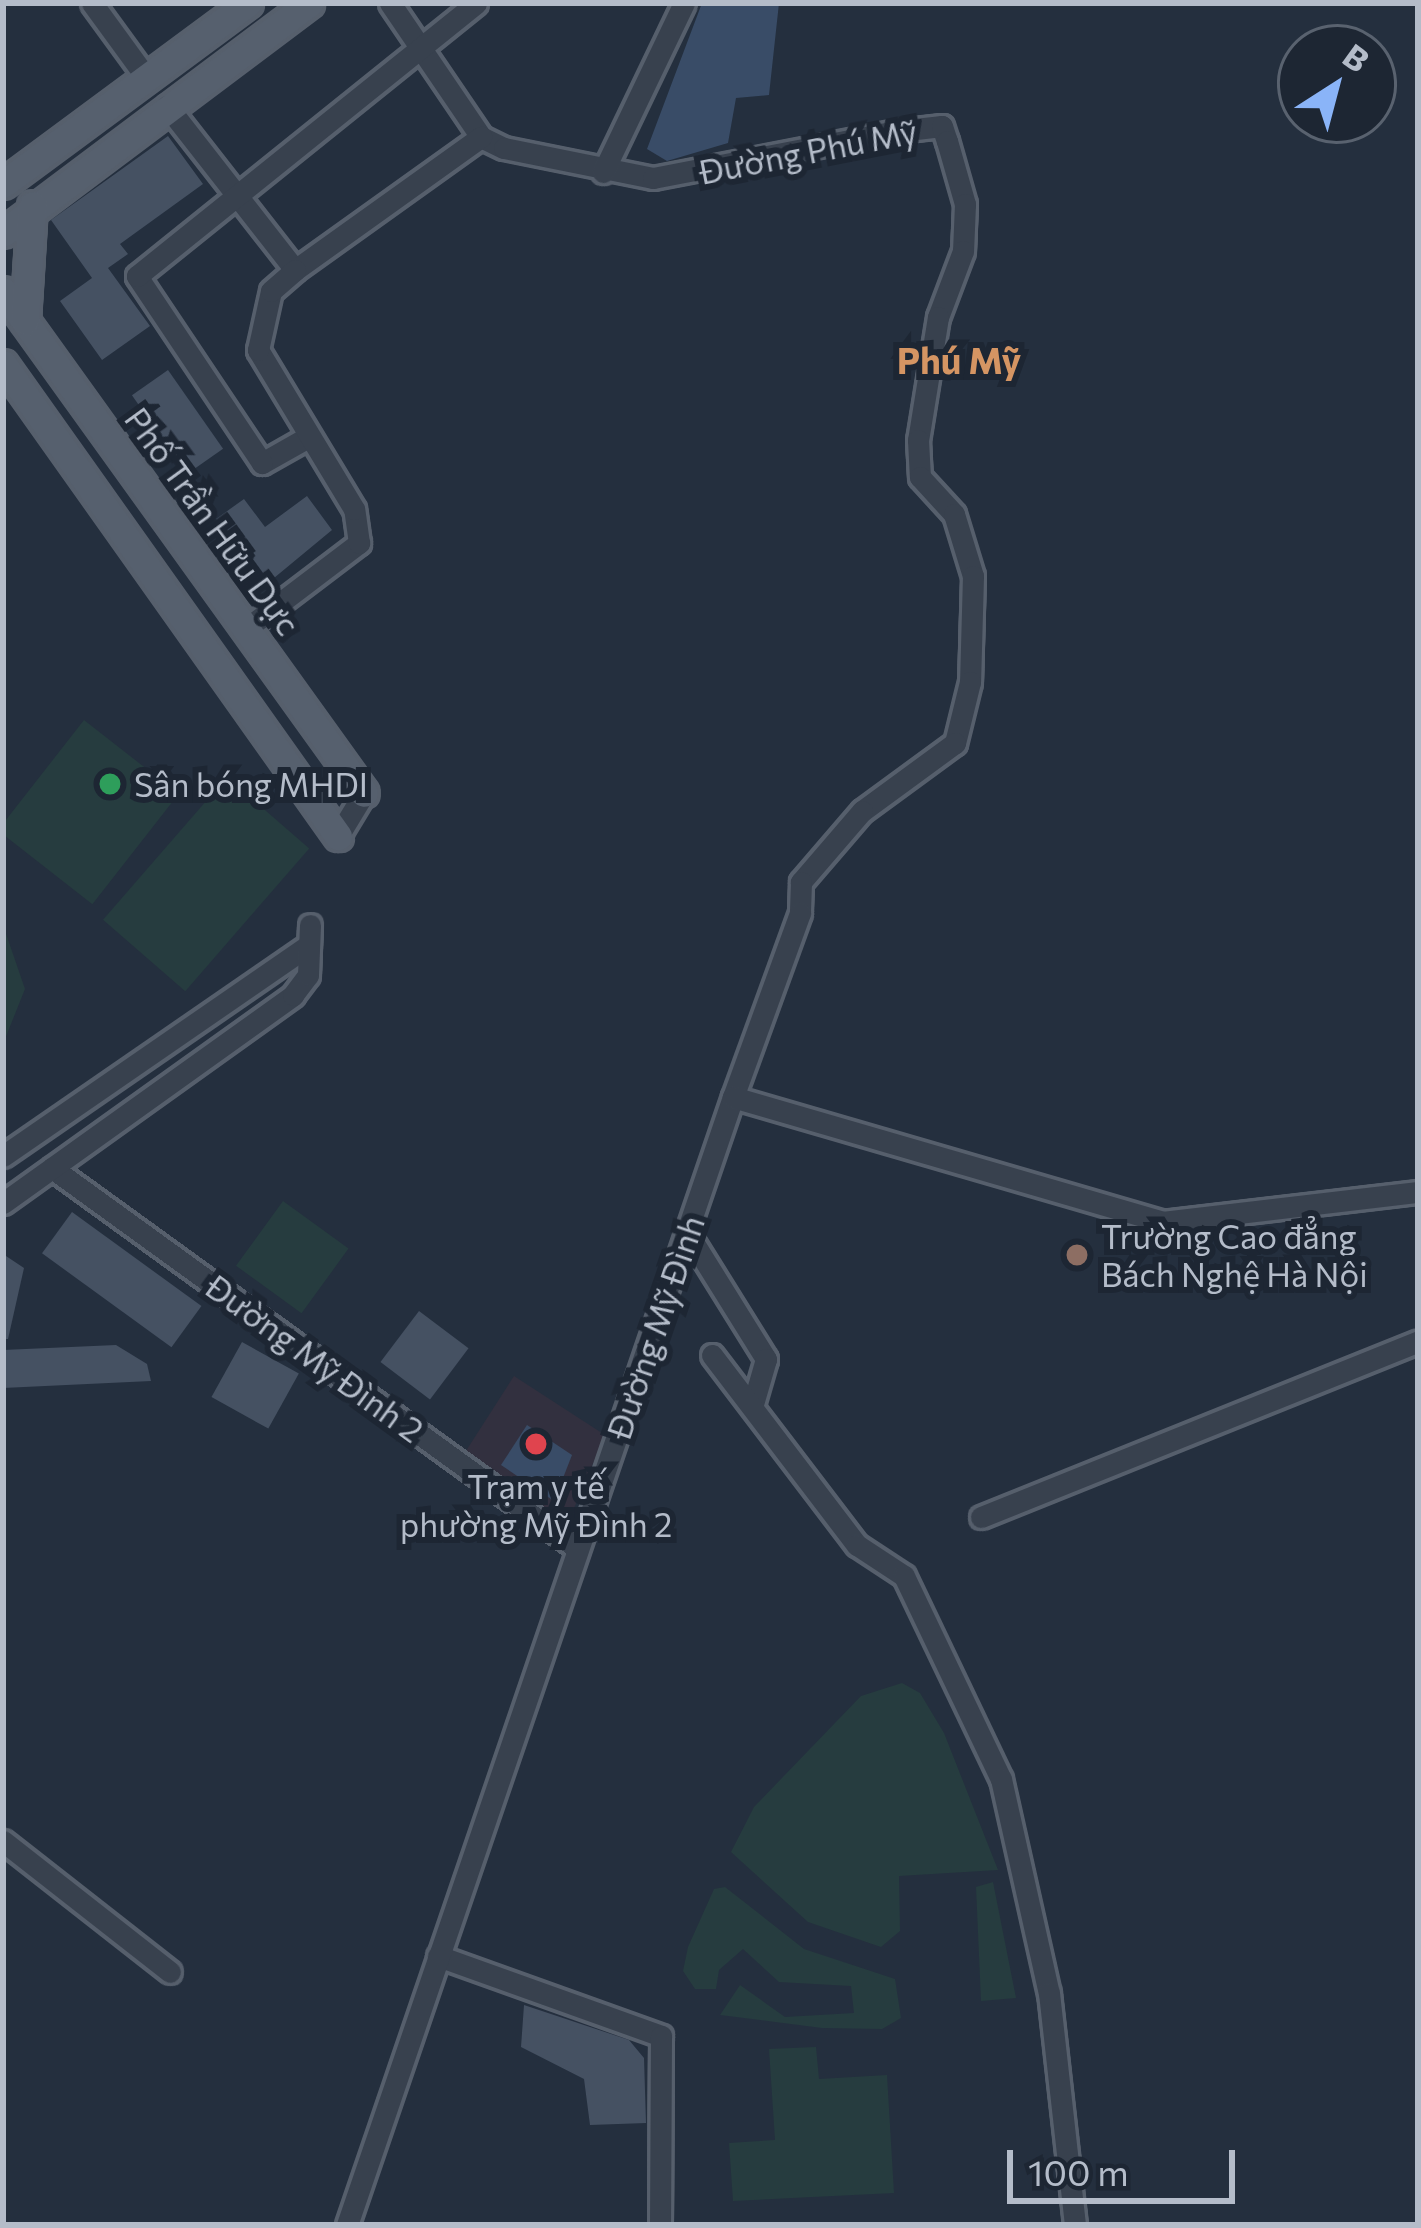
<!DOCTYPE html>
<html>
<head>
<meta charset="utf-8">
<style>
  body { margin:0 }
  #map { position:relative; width:1421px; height:2228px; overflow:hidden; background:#242f3e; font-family:Commissioner,sans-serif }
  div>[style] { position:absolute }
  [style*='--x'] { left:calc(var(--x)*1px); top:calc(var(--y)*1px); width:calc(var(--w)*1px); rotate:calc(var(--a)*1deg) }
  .medical>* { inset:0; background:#32303f }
  .green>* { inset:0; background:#263c3f; transform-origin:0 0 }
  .water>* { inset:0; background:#394c67 }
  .building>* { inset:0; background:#455162; transform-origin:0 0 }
  .roads { filter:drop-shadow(3px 0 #565f6c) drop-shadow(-3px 0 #565f6c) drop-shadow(0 3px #565f6c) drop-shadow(0 -3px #565f6c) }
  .minor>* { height:21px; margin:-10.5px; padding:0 10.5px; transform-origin:10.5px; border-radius:10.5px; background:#38414e }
  .major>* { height:27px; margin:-13.5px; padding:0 13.5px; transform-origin:13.5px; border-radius:13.5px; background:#56606e }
  .dots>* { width:33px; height:33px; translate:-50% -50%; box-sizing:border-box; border:6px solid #1d2633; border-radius:50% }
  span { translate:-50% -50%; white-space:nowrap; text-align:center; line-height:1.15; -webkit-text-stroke:12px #1d2633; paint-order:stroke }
  .street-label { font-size:33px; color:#b4bcc9 }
  .poi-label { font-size:33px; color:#b4bcc9 }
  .left { translate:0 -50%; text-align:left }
  .neighbourhood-label { font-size:36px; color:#d59563; font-weight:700 }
  .frame { position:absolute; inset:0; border:6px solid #b4bcc9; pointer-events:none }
  .north { position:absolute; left:1277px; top:24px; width:120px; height:120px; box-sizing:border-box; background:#1d2633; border:3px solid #59626f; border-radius:50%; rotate:36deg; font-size:33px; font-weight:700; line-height:48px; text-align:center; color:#b4bcc9 }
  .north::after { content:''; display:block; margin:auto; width:42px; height:54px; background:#8ab4f8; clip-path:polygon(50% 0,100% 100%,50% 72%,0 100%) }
  .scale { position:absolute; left:1007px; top:2150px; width:228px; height:54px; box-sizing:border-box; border:6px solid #b4bcc9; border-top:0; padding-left:15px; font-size:36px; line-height:42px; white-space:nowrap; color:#b4bcc9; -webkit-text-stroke:9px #1d2633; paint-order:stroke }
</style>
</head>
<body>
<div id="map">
  <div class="medical">
    <div style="clip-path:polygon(514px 1376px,605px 1435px,572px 1513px,548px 1516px,464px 1454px)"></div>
  </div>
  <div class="green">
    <div style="left:84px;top:720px;width:120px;height:140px;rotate:38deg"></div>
    <div style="left:227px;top:777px;width:109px;height:189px;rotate:41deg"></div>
    <div style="clip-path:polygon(3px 925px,25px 989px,3px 1044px)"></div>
    <div style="left:283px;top:1201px;width:81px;height:80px;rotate:36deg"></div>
    <div style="clip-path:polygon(902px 1683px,920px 1693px,944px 1733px,998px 1870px,899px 1876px,900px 1931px,881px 1947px,808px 1922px,731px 1852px,754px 1807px,861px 1696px)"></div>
    <div style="clip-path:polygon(993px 1882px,1016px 1998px,981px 2001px,976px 1887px)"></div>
    <div style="clip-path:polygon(725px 1887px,804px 1949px,895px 1979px,901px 2018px,882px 2029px,822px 2028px,720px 2015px,740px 1985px,785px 2017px,854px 2013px,851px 1986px,779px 1982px,743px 1949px,719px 1970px,716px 1989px,695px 1989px,683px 1971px,688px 1947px,714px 1889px)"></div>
    <div style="clip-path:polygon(816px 2047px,819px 2079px,887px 2075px,894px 2193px,733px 2201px,729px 2143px,775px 2140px,769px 2049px)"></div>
  </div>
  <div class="water">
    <div style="clip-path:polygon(702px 3px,779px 3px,769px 95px,736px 98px,728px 143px,667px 161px,647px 149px)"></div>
    <div style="clip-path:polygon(527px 1425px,572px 1455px,554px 1501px,501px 1465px)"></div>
  </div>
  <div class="building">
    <div style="clip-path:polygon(168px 136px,203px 184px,120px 244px,128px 254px,108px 268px,150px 326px,102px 360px,60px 301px,92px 278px,51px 220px)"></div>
    <div style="left:168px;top:370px;width:96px;height:44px;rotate:55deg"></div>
    <div style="clip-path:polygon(307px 496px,332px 530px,274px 578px,256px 573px,216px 519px,244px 499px,265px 527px)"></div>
    <div style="left:72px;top:1212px;width:160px;height:51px;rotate:36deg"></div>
    <div style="clip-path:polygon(3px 1254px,24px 1268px,8px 1339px,3px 1339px)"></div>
    <div style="left:419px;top:1311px;width:62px;height:64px;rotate:37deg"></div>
    <div style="left:242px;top:1342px;width:65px;height:63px;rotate:29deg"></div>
    <div style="clip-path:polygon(116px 1345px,147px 1364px,151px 1381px,3px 1388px,3px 1350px)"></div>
    <div style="clip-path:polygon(524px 2005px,629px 2040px,644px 2058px,646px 2123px,590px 2125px,584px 2079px,521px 2047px)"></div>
  </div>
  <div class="roads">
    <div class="minor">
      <div style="--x:92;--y:3;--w:92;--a:53.9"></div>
      <div style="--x:390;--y:3;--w:162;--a:55.8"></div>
      <div style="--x:481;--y:137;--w:25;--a:26"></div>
      <div style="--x:504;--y:148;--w:152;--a:11.4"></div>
      <div style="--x:653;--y:178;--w:249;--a:-10.9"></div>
      <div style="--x:898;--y:131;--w:44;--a:-6.5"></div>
      <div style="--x:942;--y:126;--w:16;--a:72"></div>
      <div style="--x:947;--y:141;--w:66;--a:74.1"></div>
      <div style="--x:965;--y:204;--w:47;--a:92.4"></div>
      <div style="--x:963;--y:251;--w:71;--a:110.7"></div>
      <div style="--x:938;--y:317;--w:125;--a:99.2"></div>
      <div style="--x:918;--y:440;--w:37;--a:87"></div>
      <div style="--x:920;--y:477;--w:50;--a:47.4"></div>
      <div style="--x:954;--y:514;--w:65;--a:73"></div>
      <div style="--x:973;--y:576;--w:106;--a:91.6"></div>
      <div style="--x:970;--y:682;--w:63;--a:103.8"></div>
      <div style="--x:955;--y:743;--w:115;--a:143.8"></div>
      <div style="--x:862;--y:811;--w:94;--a:130.7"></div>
      <div style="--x:801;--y:882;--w:31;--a:92"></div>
      <div style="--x:800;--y:913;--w:196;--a:110"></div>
      <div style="--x:167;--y:106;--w:208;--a:52"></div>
      <div style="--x:295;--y:270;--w:229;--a:-35.6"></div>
      <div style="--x:603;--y:172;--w:187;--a:-64.4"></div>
      <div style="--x:308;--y:437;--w:53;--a:150.5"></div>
      <div style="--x:262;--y:463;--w:225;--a:-123.8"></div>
      <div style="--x:137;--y:276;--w:435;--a:-38.8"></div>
      <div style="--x:247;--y:628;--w:141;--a:-37.2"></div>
      <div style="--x:359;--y:543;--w:34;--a:-98"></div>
      <div style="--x:354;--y:509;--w:186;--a:-121.1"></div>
      <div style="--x:258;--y:350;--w:60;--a:-77.6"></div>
      <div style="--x:271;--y:291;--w:32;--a:-41"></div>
      <div style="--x:338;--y:836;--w:50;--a:-58.8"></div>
      <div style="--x:3;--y:1156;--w:367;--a:-34.6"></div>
      <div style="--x:52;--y:1168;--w:648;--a:35.9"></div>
      <div style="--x:3;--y:1203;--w:357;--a:-35.6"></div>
      <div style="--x:293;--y:995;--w:25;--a:-53"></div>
      <div style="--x:308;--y:975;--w:50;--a:-87.7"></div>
      <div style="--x:690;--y:1237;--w:144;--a:58.1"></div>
      <div style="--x:766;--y:1359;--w:47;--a:106.1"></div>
      <div style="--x:712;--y:1355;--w:239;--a:52.7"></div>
      <div style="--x:857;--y:1545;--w:56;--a:33.4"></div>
      <div style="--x:904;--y:1576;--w:225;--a:64.5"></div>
      <div style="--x:1001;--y:1779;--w:219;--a:77.4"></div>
      <div style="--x:1049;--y:1993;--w:233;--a:83.6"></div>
      <div style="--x:981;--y:1517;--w:471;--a:-21.9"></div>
      <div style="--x:3;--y:1841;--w:212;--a:38.1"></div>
      <div style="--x:438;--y:1956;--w:237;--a:19.7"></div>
      <div style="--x:661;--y:2036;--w:189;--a:90.3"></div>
      <div style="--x:347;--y:2225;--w:1192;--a:-71.11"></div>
      <div style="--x:733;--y:1097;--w:447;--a:16.2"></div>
      <div style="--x:1162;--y:1222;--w:258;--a:-6.7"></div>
    </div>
    <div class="major">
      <div style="--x:3;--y:184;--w:305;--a:-36.5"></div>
      <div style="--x:3;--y:233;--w:383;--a:-36.9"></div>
      <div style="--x:3;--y:291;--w:618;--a:54.28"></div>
      <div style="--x:25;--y:321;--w:116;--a:-86.5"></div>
      <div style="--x:3;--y:364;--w:579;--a:54.63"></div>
    </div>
  </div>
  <div class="dots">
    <div style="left:110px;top:784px;background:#2e9e5b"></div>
    <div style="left:1077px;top:1255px;background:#8d6e63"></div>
    <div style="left:536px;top:1444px;background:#e0444e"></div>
  </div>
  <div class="street-label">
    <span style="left:808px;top:151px;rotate:-11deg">Đường Phú Mỹ</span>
    <span style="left:213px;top:521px;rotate:54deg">Phố Trần Hữu Dực</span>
    <span style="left:655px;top:1327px;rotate:-71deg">Đường Mỹ Đình</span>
    <span style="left:315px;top:1358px;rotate:36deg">Đường Mỹ Đình 2</span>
  </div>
  <div class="poi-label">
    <span class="left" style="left:134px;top:784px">Sân bóng MHDI</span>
    <span class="left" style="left:1101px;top:1255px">Trường Cao đẳng<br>Bách Nghệ Hà Nội</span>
    <span style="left:536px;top:1505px">Trạm y tế<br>phường Mỹ Đình 2</span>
  </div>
  <div class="neighbourhood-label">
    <span style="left:959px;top:360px">Phú Mỹ</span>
  </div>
  <div class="frame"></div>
  <div class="north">B</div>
  <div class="scale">100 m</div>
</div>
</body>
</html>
